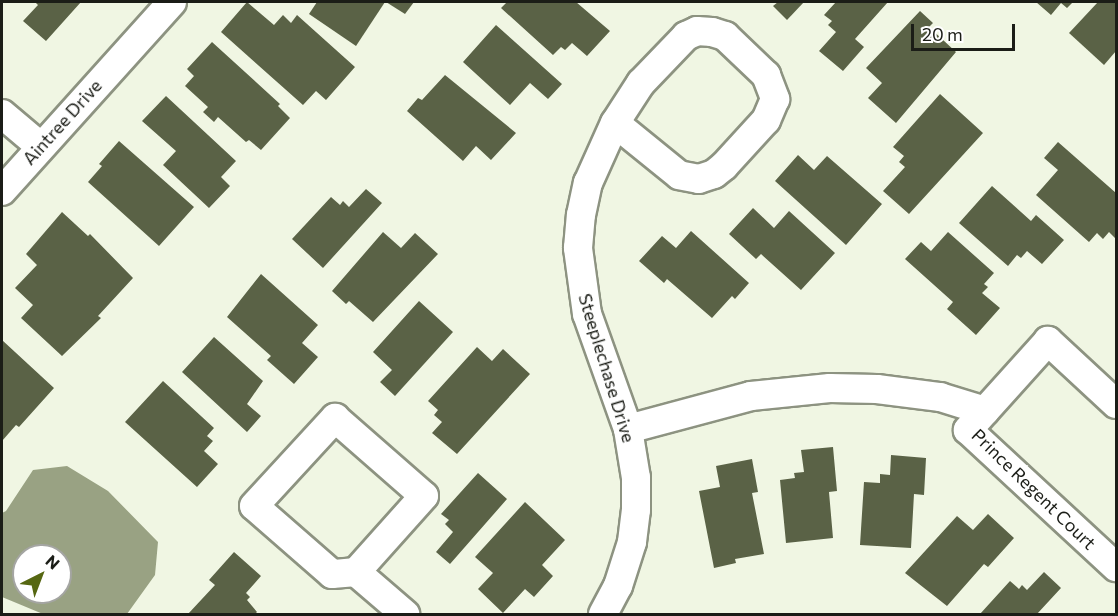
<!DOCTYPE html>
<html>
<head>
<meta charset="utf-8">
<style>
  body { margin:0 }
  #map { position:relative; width:1118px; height:616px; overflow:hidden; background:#f0f6e3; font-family:Commissioner,sans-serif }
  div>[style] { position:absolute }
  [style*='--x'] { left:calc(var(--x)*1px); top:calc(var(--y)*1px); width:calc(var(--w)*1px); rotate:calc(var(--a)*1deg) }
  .water>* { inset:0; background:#99a283 }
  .building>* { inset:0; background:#5a6246 }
  .roads { filter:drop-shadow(2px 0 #8d9381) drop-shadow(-2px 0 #8d9381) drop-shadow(0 2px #8d9381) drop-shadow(0 -2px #8d9381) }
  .street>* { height:28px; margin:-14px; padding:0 14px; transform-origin:14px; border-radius:14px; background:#fff }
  span { translate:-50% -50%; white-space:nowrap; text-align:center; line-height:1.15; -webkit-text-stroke:6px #fff; paint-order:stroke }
  .street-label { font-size:18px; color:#1b1d17 }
  .frame { position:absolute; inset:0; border:3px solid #1b1d17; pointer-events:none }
  .north { position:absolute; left:12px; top:544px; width:60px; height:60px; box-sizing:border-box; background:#fff; border:2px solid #a4a5a2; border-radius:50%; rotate:42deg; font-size:16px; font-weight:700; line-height:24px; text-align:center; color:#1b1d17 }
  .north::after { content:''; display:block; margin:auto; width:21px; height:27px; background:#566712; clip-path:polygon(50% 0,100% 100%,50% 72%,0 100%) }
  .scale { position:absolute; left:911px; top:24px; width:104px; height:27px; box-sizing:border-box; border:3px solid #1b1d17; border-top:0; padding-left:8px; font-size:18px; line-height:21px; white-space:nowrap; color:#1b1d17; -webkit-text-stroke:4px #fff; paint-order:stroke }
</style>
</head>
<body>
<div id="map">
  <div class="water">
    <div style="clip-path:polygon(evenodd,67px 466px,108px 491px,158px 542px,155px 575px,127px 614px,43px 614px,2px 597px,2px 513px,6px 511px,33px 470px,67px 466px,24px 556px,60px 556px,60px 592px,24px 592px,24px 556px)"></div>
  </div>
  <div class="building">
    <div style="clip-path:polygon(35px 2px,81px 2px,46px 41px,23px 21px,38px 5px)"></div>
    <div style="clip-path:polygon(247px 2px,274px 25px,283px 15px,291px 23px,297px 15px,355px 67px,326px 100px,316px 91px,303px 105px,221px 32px)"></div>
    <div style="clip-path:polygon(317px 2px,385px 2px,356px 46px,309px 14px)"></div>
    <div style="clip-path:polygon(386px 2px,414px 2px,405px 14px)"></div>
    <div style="clip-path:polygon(507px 2px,576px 2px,610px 31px,587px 56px,572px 43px,565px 50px,561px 47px,553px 55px,501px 8px)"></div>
    <div style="clip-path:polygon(778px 2px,804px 2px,787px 20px,773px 6px)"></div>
    <div style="clip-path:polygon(836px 2px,888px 2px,855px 39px,864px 47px,843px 71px,819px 51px,836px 32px,828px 25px,832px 21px,824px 15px)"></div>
    <div style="clip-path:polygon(1036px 2px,1073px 2px,1067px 8px,1061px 3px,1051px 15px)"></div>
    <div style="clip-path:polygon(1098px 2px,1116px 2px,1116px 51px,1104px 65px,1069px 33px)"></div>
    <div style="clip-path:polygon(920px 11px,933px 23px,929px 27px,956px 52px,896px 123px,868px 98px,882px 83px,866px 68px)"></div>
    <div style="clip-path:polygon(496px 25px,562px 84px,548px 99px,530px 83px,510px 105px,463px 62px)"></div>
    <div style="clip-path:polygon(212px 42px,280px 104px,278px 106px,290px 118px,261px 150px,249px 140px,246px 142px,218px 117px,214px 122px,203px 112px,208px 107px,185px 86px,194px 76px,187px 69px)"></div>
    <div style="clip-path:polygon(445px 75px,516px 133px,491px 160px,476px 146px,463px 161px,407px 111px,418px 98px,422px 100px)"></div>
    <div style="clip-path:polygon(940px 94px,983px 133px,909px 214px,883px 191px,905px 167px,899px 162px,904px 156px,893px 147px)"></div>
    <div style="clip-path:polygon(166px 96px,236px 161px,221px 177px,230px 186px,209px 208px,163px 165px,176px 151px,142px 121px)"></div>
    <div style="clip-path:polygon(119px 141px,194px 207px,159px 246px,88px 182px,102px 166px,99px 164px)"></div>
    <div style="clip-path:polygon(1058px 142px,1116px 193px,1116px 239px,1109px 232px,1103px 239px,1097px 233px,1089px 242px,1036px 195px,1058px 170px,1044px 158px)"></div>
    <div style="clip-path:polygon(798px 155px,814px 170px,827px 156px,882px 204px,846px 245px,775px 181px)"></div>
    <div style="clip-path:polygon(992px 186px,1031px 221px,1036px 215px,1064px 240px,1042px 264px,1027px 251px,1021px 258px,1017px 255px,1008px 266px,959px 223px)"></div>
    <div style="clip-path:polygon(366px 189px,382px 203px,323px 268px,292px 239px,331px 197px,340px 205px,343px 201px,349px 207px)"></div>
    <div style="clip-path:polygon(753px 208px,774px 228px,789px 211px,835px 253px,801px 290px,761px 254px,756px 259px,729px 234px)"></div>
    <div style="clip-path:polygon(62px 212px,88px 236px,90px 234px,133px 278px,98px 316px,101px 318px,62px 356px,21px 318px,33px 305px,15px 288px,37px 265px,26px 254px)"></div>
    <div style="clip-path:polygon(691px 231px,749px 283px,735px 299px,732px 296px,712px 318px,667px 279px,664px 283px,639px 261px,662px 236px,676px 248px)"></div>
    <div style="clip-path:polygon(383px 232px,401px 248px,415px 233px,438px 254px,373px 322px,349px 301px,346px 304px,332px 291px)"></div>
    <div style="clip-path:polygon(948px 232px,994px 273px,984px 284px,988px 287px,982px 293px,1000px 308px,976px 335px,947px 309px,953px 302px,905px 259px,921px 242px,931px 251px)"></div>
    <div style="clip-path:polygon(261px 274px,318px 325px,302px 343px,318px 357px,294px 384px,267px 360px,271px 356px,227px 317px)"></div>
    <div style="clip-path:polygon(419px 301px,453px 332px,395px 396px,380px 382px,392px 370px,373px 352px)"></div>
    <div style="clip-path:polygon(214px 337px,263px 381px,247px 404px,261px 416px,247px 432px,182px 372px)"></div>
    <div style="clip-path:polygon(2px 340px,54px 388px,19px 427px,16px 425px,2px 441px)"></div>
    <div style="clip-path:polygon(477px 347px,492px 361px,503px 349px,530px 374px,457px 454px,432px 433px,442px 422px,434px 415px,438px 410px,428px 401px)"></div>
    <div style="clip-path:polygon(163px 381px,214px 428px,207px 436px,213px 441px,204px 451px,218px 464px,197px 487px,125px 422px)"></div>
    <div style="clip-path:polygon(833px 447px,837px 491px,829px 492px,833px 538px,786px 543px,780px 480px,795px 478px,794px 473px,804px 472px,801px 450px)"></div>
    <div style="clip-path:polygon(891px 455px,926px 458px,924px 495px,914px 494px,911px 548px,860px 545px,864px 482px,880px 483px,880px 474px,890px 475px)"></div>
    <div style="clip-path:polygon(752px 459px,758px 492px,752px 493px,764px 554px,735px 559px,736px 563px,714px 568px,699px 491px,720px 487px,716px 466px)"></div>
    <div style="clip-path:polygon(478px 473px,507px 499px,450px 564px,436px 552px,453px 532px,445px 524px,449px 520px,441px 514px)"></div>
    <div style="clip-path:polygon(525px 502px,565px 540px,542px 565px,553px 576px,534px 597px,525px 589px,503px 613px,478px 589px,493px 573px,475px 557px)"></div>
    <div style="clip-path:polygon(988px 514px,1014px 538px,988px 567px,984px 564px,947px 606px,905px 573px,957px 516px,973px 530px)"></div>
    <div style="clip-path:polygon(234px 552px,261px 576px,246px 593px,250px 597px,247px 600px,257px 612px,255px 614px,188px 614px,215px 585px,209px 580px)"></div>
    <div style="clip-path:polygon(1044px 572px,1061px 588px,1037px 614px,980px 614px,1010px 581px,1019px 589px,1022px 585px,1027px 590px)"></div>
  </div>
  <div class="roads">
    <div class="street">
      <div style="--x:697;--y:31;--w:15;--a:4"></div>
      <div style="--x:712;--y:32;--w:14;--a:17"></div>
      <div style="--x:725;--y:36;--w:57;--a:43.6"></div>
      <div style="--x:766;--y:75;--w:26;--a:69"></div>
      <div style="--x:775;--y:99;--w:23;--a:113"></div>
      <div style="--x:766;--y:120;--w:62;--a:132.4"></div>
      <div style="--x:724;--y:166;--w:13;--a:141"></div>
      <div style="--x:714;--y:174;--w:16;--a:162"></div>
      <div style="--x:699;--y:179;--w:20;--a:-169"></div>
      <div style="--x:679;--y:175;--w:82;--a:-140.9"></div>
      <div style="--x:615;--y:123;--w:48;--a:-57"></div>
      <div style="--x:641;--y:83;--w:65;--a:-46.2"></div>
      <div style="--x:686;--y:36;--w:12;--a:-24"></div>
      <div style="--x:2;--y:114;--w:50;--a:40.1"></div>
      <div style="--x:2;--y:191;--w:254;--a:-48"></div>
      <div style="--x:1116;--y:404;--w:93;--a:-137.2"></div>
      <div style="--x:1048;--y:341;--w:120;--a:132"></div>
      <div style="--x:968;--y:430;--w:202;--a:42.8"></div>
      <div style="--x:335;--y:418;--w:118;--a:41.2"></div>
      <div style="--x:424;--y:496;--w:102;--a:131.8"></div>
      <div style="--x:356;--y:572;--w:24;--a:175"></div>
      <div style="--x:332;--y:574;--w:103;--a:-138.9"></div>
      <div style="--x:254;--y:506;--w:120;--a:-47.4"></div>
      <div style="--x:628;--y:429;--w:127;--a:-15"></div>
      <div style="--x:751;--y:396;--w:79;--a:-5.8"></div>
      <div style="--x:830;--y:388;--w:47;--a:1.2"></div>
      <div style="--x:877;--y:389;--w:64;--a:7.2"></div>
      <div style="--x:940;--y:397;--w:47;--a:17.3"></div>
      <div style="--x:356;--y:572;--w:65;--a:40.6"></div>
      <div style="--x:603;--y:614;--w:32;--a:-62"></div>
      <div style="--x:618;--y:586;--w:46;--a:-72.3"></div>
      <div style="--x:632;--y:542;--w:32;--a:-83"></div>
      <div style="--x:636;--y:510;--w:32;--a:-90"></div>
      <div style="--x:636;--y:478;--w:50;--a:-99.3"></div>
      <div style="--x:628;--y:429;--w:122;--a:-109.6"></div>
      <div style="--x:587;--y:314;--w:67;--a:-97.8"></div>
      <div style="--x:578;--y:248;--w:33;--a:-85"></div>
      <div style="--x:581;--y:215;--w:33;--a:-78"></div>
      <div style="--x:588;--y:183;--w:66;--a:-65.8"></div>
    </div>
  </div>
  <div class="street-label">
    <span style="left:62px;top:122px;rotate:-48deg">Aintree Drive</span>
    <span style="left:607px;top:368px;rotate:73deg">Steeplechase Drive</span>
    <span style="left:1034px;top:489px;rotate:44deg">Prince Regent Court</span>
  </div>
  <div class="frame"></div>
  <div class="north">N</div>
  <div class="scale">20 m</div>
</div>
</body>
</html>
